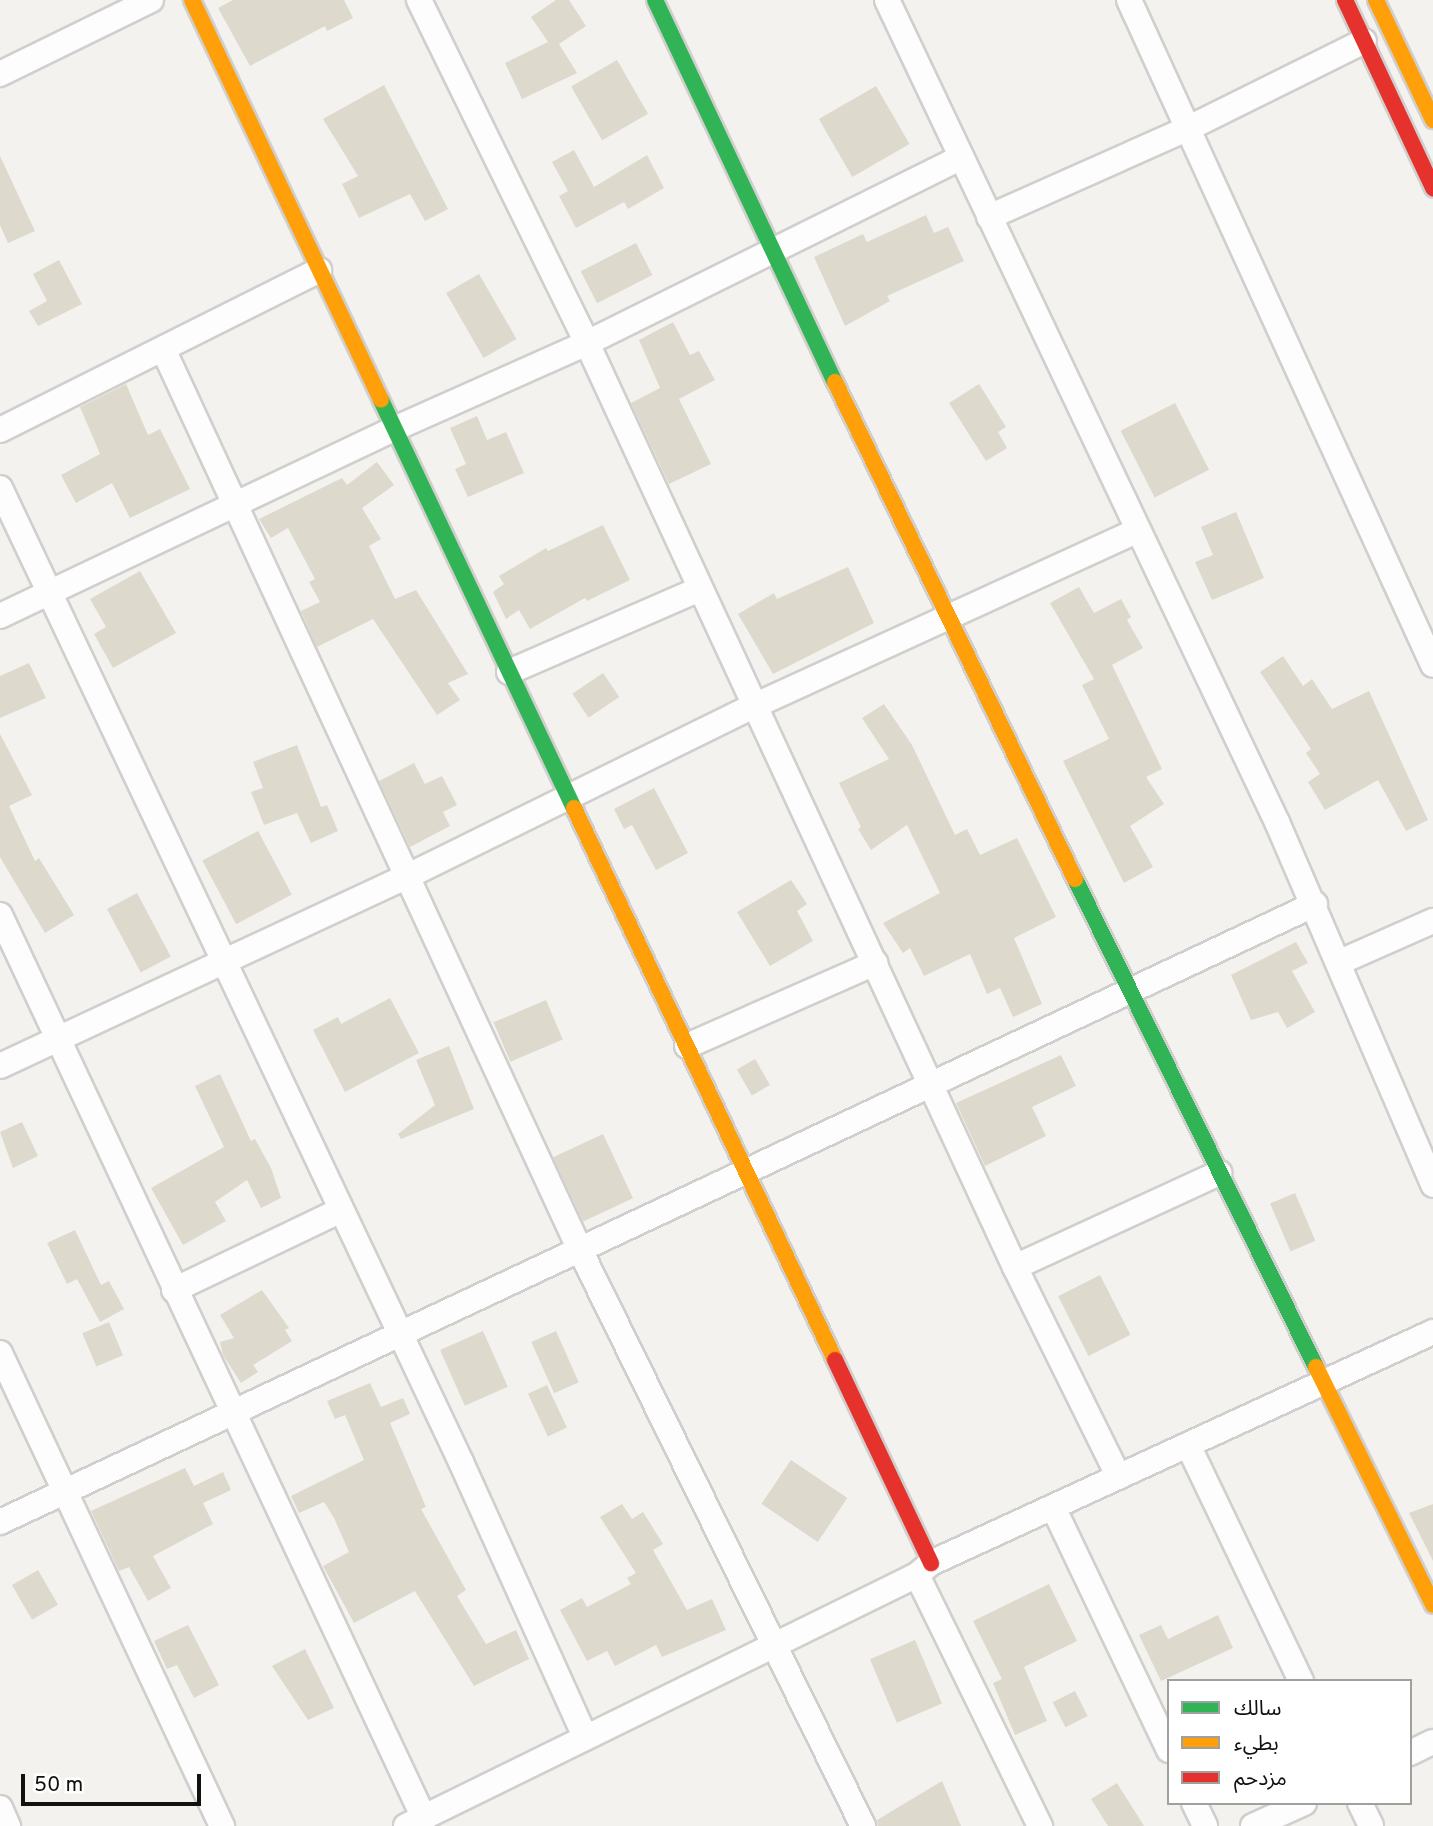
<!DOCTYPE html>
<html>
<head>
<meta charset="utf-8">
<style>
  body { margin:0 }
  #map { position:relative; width:1433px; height:1826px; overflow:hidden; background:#f4f2ef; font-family:Overpass,"Noto Sans Arabic",sans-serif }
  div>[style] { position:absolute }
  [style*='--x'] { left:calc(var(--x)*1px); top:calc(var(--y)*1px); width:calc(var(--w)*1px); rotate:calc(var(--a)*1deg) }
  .building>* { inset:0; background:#ddd9cd; transform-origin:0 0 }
  .roads { filter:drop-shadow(2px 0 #d1cfcd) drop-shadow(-2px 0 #d1cfcd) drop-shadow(0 2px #d1cfcd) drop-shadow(0 -2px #d1cfcd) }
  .street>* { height:24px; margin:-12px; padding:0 12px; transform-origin:12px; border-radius:12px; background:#fdfdfd }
  .fast>* { height:16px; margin:-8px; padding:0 8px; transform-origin:8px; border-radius:8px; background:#30b455 }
  .slow>* { height:16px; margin:-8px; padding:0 8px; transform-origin:8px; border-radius:8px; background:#ff9f0a }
  .jam>* { height:16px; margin:-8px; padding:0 8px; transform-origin:8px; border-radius:8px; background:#e5322d }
  span { translate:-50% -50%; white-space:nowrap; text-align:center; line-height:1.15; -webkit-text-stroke:6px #fff; paint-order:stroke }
  .legend { position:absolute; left:1167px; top:1679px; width:245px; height:126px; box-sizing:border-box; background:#fff; border:2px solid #a0a09f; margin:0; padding:9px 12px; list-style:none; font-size:21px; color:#121110 }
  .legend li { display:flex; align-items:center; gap:14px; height:35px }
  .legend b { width:35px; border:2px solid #a0a09f }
  .scale { position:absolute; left:21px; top:1774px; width:180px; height:32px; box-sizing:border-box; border:4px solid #121110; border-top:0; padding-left:9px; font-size:21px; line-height:24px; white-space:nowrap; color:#121110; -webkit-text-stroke:5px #fff; paint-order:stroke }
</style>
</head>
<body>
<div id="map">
  <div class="building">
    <div style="clip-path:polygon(233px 0,344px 0,353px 18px,327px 31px,325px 26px,250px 66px,218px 8px)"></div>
    <div style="clip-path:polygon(556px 0,569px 0,586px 26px,559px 44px,577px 73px,522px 99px,505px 63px,548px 42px,531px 17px)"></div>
    <div style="left:617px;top:60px;width:62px;height:53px;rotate:60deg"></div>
    <div style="clip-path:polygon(384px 85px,448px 209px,425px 221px,410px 194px,359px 218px,342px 184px,358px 176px,323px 119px)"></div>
    <div style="left:876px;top:86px;width:67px;height:66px;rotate:60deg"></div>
    <div style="clip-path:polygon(574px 150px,594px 187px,647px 155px,664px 188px,628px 209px,624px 202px,576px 228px,559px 196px,568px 191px,552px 162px)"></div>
    <div style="clip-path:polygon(0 156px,35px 231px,8px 243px,0 225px)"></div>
    <div style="clip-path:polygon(926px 215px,934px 233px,948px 227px,964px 261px,887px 296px,890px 301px,845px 326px,814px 257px,863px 234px,867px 242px)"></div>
    <div style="left:636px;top:243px;width:36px;height:62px;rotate:63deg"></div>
    <div style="clip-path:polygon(59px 260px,82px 304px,38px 326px,29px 311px,47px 301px,33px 274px)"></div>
    <div style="left:479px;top:274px;width:75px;height:38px;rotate:60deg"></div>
    <div style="clip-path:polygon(673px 322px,690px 355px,699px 351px,715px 380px,679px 399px,711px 464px,669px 484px,631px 403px,660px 388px,639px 340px)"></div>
    <div style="clip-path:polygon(126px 384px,148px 435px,160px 429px,190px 489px,130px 518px,112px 483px,76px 503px,61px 475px,100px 454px,80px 407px)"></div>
    <div style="clip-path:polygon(979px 384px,1006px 427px,998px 432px,1007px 448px,986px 461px,949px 403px)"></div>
    <div style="left:1175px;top:403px;width:75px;height:61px;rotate:63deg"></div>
    <div style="clip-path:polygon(477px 416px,487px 440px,506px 432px,524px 473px,468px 497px,455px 469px,466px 464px,450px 428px)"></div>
    <div style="clip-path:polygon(377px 462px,394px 485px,362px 508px,381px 539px,369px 546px,395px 599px,416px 590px,468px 674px,448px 683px,460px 700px,437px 715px,373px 619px,317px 647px,301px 611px,320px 602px,309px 582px,315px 579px,288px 528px,271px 538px,259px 519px,342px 478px,347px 485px)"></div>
    <div style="clip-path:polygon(1236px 512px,1264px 578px,1212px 600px,1195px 562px,1213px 555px,1201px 527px)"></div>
    <div style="clip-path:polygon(603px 525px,630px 580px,587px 601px,585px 598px,530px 629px,519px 610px,506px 619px,493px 592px,504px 584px,499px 576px,546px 548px,548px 551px)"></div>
    <div style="clip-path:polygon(848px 567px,874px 623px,773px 674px,738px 614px,774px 593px,777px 599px)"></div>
    <div style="clip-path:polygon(140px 571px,176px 633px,113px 668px,94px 634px,106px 627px,90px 599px)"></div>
    <div style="clip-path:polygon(1079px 587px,1094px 613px,1121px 599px,1131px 617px,1127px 620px,1143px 648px,1112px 665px,1162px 769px,1146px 777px,1164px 804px,1130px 826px,1153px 867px,1124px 883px,1063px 761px,1109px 739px,1082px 685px,1094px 679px,1050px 603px)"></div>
    <div style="clip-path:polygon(1283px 656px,1303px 686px,1312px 679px,1332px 709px,1369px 691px,1428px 820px,1406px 831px,1378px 780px,1325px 810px,1308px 782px,1320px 774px,1306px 753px,1311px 749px,1260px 672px)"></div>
    <div style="clip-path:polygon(29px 663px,46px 698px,0 718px,0 676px)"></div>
    <div style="left:603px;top:673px;width:29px;height:37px;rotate:56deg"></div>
    <div style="clip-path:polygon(884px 704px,912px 745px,955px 835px,967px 829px,980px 855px,1017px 838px,1056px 917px,1014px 938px,1042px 1004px,1013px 1017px,1000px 988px,987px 994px,970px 954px,924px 976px,910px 948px,903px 953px,883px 923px,940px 893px,907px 825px,871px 850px,858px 829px,861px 827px,839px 783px,889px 759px,862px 718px)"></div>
    <div style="clip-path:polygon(0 734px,32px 795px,9px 806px,35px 861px,39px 858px,74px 915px,45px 933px,0 857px)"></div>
    <div style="clip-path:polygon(297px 745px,321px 807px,327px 805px,338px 831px,311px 843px,297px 813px,264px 825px,251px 792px,263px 788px,253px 762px)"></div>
    <div style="clip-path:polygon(414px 763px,425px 784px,442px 776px,457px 805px,443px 812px,450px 826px,410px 847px,379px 781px)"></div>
    <div style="clip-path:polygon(654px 788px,688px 853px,656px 870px,632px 825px,624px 829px,614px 809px)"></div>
    <div style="left:258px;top:831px;width:72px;height:63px;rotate:62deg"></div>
    <div style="clip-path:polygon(791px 880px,807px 904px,797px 911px,813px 941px,770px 966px,737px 912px)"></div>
    <div style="left:137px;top:893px;width:72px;height:34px;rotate:62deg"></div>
    <div style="clip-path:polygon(1296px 942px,1308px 963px,1292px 971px,1315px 1012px,1287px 1028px,1278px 1012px,1251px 1020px,1231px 975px)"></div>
    <div style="clip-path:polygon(390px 998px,419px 1053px,345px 1092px,313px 1030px,338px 1017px,341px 1024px)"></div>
    <div style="left:546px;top:1000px;width:43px;height:57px;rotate:67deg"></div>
    <div style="clip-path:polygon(449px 1046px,474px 1109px,401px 1139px,398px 1134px,435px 1105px,416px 1060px)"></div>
    <div style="clip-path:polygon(1061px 1055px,1076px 1086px,1032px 1107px,1046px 1136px,985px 1166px,956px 1103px)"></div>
    <div style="left:755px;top:1059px;width:30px;height:21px;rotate:60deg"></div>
    <div style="clip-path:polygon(220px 1074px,251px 1141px,255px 1139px,271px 1168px,281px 1198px,261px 1208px,247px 1180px,215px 1202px,226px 1221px,183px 1245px,151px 1188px,224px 1147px,195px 1086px)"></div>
    <div style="clip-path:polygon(22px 1122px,38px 1156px,13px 1168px,0 1132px)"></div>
    <div style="left:603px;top:1134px;width:71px;height:55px;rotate:65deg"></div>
    <div style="left:1295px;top:1193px;width:52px;height:27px;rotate:67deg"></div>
    <div style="clip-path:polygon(75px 1230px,101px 1285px,109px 1281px,124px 1309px,100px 1322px,77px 1279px,67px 1284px,47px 1243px)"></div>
    <div style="left:1100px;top:1275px;width:67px;height:47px;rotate:63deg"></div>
    <div style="clip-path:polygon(262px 1290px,289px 1328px,285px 1330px,292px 1341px,253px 1365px,258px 1372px,241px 1383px,223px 1355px,220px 1342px,234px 1338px,220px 1315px)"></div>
    <div style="left:109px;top:1322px;width:36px;height:29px;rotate:67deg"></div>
    <div style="left:483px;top:1331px;width:61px;height:47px;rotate:66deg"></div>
    <div style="left:556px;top:1331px;width:56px;height:27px;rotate:66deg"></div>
    <div style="clip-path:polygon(370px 1383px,381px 1407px,403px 1398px,410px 1414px,390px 1423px,426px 1507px,421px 1509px,466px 1590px,457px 1596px,486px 1644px,516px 1630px,529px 1659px,474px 1686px,415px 1591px,354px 1623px,323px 1566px,349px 1552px,334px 1518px,324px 1502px,299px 1513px,291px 1496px,364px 1460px,345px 1415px,335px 1419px,327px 1401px)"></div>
    <div style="left:547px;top:1385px;width:47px;height:21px;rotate:65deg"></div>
    <div style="left:791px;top:1460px;width:68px;height:53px;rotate:34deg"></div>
    <div style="clip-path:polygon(185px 1468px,194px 1486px,223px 1472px,231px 1490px,203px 1503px,213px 1524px,153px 1556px,171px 1588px,148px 1601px,129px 1567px,119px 1571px,91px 1511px)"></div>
    <div style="clip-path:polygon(622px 1504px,632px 1519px,643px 1512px,663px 1544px,653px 1550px,687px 1610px,712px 1599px,726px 1630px,662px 1657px,656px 1645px,615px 1666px,607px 1651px,587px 1661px,560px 1610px,582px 1598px,587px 1607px,631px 1584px,627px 1578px,636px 1573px,600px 1517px)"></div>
    <div style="clip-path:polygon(1433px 1504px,1433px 1561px,1409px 1513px)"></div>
    <div style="left:38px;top:1570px;width:40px;height:30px;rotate:60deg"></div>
    <div style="clip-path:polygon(1049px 1584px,1077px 1641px,1024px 1667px,1047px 1721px,1015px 1735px,993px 1683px,1002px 1679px,973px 1621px)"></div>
    <div style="clip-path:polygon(1218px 1615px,1233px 1648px,1161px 1681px,1139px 1635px,1161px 1625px,1168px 1639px)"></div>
    <div style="clip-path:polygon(188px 1625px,219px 1685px,194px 1698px,177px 1665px,167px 1669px,154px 1641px)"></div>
    <div style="left:915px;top:1640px;width:69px;height:49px;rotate:67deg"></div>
    <div style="clip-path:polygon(305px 1649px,334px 1708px,308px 1720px,272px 1666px)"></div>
    <div style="left:1075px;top:1691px;width:28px;height:25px;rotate:63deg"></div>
    <div style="clip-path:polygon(942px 1781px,961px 1826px,878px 1826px,877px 1820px)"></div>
    <div style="clip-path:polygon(1117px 1783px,1144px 1826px,1108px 1826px,1091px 1799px)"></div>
  </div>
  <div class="roads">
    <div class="street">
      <div style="--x:419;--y:0;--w:382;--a:63.9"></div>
      <div style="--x:587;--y:343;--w:1018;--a:65.15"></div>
      <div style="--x:1015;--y:1267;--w:234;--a:63.7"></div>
      <div style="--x:887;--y:0;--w:910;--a:64.62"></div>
      <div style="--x:1277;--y:822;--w:395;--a:66.7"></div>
      <div style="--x:1129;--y:0;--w:731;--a:65.43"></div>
      <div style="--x:0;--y:74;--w:168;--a:-26.1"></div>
      <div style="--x:989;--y:217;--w:221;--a:-24"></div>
      <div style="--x:1191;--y:127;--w:193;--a:-26.4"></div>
      <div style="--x:164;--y:351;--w:991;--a:65.17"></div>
      <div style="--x:580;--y:1250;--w:642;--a:63.83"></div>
      <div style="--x:0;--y:430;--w:357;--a:-26.6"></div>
      <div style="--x:0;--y:488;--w:1078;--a:64.67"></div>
      <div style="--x:461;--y:1462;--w:299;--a:65.7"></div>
      <div style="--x:0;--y:616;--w:436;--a:-25.4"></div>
      <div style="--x:394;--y:429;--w:211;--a:-24"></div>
      <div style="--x:587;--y:343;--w:418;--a:-26.4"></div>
      <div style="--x:509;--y:672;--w:208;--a:-23.5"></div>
      <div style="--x:0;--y:915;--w:998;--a:64.85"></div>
      <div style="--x:1340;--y:962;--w:102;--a:-23.8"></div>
      <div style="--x:687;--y:1046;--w:206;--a:-23.8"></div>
      <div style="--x:0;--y:1066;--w:446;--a:-25"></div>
      <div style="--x:404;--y:878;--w:390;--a:-26.2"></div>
      <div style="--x:754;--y:706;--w:422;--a:-24.6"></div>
      <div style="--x:1015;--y:1267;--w:225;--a:-24.7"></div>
      <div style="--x:174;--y:1290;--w:185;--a:-25.6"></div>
      <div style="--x:0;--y:1353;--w:523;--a:64.86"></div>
      <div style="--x:1188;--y:1445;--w:262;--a:64.4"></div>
      <div style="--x:1054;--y:1509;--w:267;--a:64.5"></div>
      <div style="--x:0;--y:1522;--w:1453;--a:-25.17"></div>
      <div style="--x:917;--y:1575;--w:280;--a:63.9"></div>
      <div style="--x:1410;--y:1753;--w:25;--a:-26"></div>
      <div style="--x:1194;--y:1803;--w:25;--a:64"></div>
      <div style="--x:1360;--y:1803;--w:25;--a:64"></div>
      <div style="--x:0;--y:1808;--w:20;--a:66"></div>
      <div style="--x:406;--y:1826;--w:569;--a:-26.16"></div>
      <div style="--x:917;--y:1575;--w:18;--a:-41"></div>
      <div style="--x:931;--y:1563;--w:553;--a:-24.71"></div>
      <div style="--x:1253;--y:1826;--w:56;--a:-24.3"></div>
    </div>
    <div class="fast">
      <div style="--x:655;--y:0;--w:422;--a:64.8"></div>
      <div style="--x:381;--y:400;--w:451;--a:64.7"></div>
      <div style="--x:1075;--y:879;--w:544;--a:63.72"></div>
    </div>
    <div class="slow">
      <div style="--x:192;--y:0;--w:442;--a:64.7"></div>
      <div style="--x:1376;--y:0;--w:133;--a:64.6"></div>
      <div style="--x:835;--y:382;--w:552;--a:64.22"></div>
      <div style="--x:574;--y:808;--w:611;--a:64.69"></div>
      <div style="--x:1316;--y:1367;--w:265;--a:63.8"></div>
    </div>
    <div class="jam">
      <div style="--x:1345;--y:0;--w:208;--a:64.9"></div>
      <div style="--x:835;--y:1360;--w:225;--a:64.7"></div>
    </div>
  </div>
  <ul class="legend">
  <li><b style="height:9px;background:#30b455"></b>سالك</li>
  <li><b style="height:9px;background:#ff9f0a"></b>بطيء</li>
  <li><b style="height:9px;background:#e5322d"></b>مزدحم</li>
  </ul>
  <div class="scale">50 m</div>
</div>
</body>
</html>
